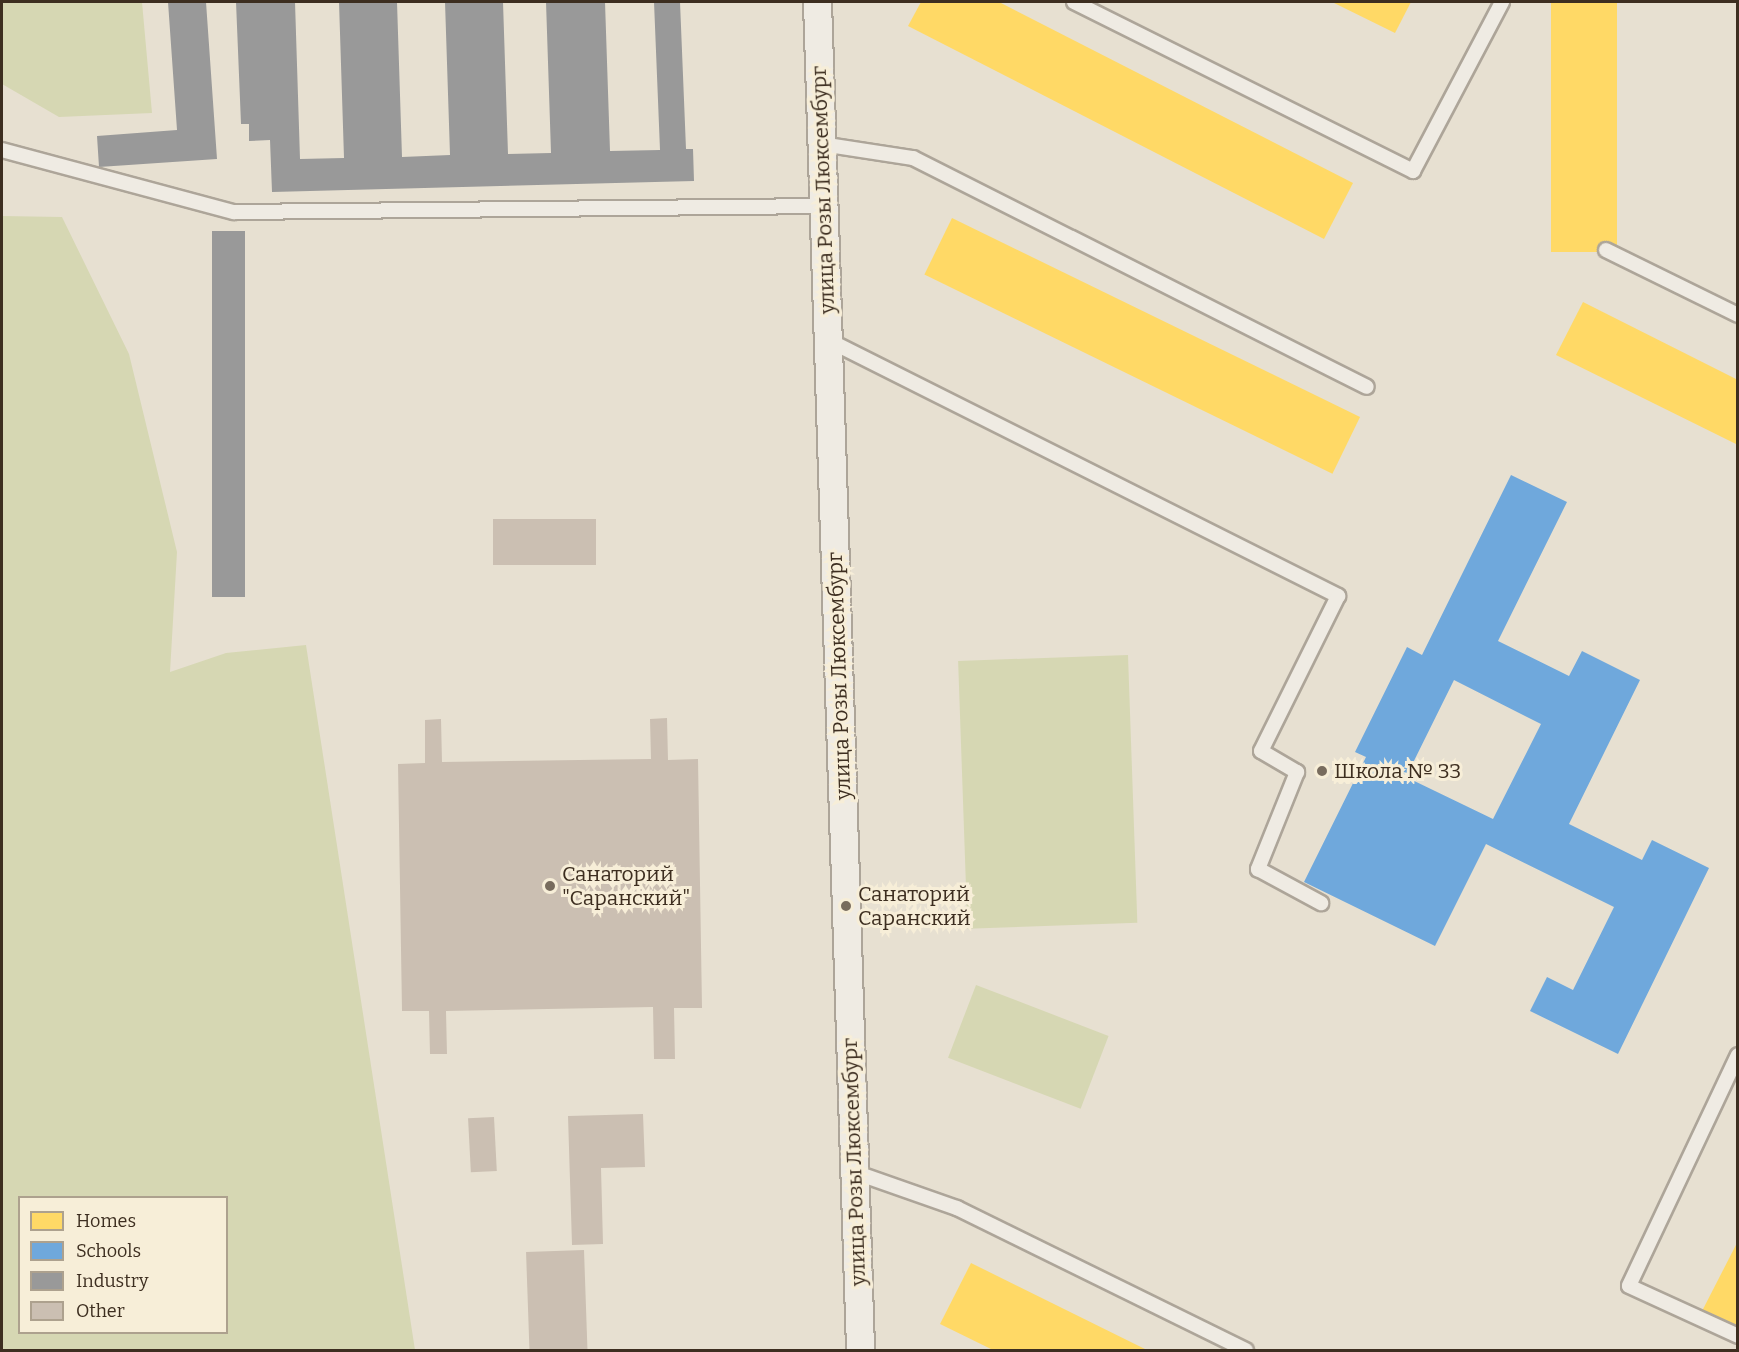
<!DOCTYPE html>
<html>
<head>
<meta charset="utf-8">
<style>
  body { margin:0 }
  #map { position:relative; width:1739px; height:1352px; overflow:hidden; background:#e7e0d1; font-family:Bitter,serif }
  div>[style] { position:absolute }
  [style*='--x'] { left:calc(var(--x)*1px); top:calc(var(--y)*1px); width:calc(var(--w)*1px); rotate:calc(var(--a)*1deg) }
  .green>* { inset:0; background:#d6d7b3; transform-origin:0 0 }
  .homes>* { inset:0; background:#ffd966; transform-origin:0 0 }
  .schools>* { inset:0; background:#6fa8dc }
  .industry>* { inset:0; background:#999; transform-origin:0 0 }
  .building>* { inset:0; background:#cbbfb2; transform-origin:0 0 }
  .roads { filter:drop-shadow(2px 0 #ada599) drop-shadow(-2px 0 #ada599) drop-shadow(0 2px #ada599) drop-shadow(0 -2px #ada599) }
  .lane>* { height:14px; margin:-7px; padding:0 7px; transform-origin:7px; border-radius:7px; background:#efebe3 }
  .street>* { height:27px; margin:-13.5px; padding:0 13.5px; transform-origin:13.5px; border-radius:13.5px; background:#efebe3 }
  .dots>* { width:16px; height:16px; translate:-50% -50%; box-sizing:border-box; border:3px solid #f7eed8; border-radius:50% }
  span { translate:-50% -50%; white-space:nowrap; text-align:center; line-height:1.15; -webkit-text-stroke:6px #f7eed8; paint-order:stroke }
  .street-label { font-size:21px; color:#3d2e20 }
  .poi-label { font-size:21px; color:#3d2e20 }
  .left { translate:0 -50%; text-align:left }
  .frame { position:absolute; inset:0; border:3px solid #3d2e20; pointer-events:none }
  .legend { position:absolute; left:18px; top:1196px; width:210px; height:138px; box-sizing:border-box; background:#f7eed8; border:2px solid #ada18e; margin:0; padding:8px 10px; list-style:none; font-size:18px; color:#3d2e20 }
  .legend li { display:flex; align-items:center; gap:12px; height:30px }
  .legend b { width:30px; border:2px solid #ada18e }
</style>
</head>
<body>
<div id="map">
  <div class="green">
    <div style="clip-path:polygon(2px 2px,142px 2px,152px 113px,59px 117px,2px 84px)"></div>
    <div style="clip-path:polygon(evenodd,2px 216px,62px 217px,129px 354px,177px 552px,170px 672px,226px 653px,306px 645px,415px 1350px,2px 1350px,2px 216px,20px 1198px,226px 1198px,226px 1332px,20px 1332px,20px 1198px)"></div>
    <div style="left:1128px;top:655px;width:268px;height:170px;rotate:88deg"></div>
    <div style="left:976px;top:985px;width:142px;height:78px;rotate:21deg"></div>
  </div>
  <div class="homes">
    <div style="clip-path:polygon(921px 2px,999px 2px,1353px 183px,1324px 239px,908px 26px)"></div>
    <div style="clip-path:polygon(1332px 2px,1411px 2px,1395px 33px)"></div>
    <div style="left:1551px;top:2px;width:66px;height:250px"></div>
    <div style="left:952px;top:218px;width:454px;height:63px;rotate:26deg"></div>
    <div style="clip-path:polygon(1583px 302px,1738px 380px,1738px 445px,1556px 355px)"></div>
    <div style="clip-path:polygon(1738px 1241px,1738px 1335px,1700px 1315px)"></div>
    <div style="clip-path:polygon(971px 1263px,1147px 1350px,993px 1350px,940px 1324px)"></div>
  </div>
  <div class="schools">
    <div style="clip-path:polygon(evenodd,1511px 475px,1567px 502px,1498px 641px,1569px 676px,1582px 651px,1640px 680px,1569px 824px,1642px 860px,1652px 840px,1709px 868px,1618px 1054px,1530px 1011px,1547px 977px,1573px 990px,1614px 907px,1486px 844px,1435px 946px,1304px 882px,1366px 757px,1355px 752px,1407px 647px,1422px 655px,1511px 475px,1454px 680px,1541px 724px,1493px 819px,1406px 777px,1454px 680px)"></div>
  </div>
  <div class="industry">
    <div style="clip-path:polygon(168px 2px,206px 2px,217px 159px,99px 167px,97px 136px,177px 130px)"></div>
    <div style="clip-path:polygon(236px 2px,295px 2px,300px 159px,344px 158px,339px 2px,397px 2px,402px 157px,450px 155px,445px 2px,503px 2px,508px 154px,551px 153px,546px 2px,605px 2px,610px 151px,660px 150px,654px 2px,680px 2px,686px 149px,693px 149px,694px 181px,272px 192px,270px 140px,249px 141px,249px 124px,241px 124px)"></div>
    <div style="left:212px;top:231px;width:33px;height:366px"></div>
  </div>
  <div class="building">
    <div style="left:596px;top:519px;width:46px;height:103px;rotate:90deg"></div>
    <div style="clip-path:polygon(667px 718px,668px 760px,698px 759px,702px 1008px,674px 1008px,675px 1059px,654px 1059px,653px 1007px,446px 1011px,447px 1054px,430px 1054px,429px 1011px,402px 1011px,398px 764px,425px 763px,425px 720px,441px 719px,442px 762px,651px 759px,650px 719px)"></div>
    <div style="clip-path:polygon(643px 1114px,645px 1167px,601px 1168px,603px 1244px,572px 1245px,568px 1116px)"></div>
    <div style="left:494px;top:1117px;width:54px;height:26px;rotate:87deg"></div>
    <div style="left:584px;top:1250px;width:100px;height:58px;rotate:88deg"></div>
  </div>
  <div class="roads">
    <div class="lane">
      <div style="--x:1074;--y:2;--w:379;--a:26.5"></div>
      <div style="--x:1413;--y:171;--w:191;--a:-62.2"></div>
      <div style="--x:821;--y:144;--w:93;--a:8.7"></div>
      <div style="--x:913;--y:158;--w:508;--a:26.77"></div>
      <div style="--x:2;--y:150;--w:240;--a:15"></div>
      <div style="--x:234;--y:212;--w:589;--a:-0.58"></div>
      <div style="--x:1606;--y:250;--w:147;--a:26.2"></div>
      <div style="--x:828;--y:340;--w:571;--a:26.65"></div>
      <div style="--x:1338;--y:596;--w:173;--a:116.4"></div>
      <div style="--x:1261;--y:751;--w:42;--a:30.3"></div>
      <div style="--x:1297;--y:772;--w:105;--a:111.9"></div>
      <div style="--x:1258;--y:869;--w:72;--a:28.4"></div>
      <div style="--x:1738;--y:1055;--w:255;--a:115.3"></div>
      <div style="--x:1629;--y:1286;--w:120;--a:24.6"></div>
      <div style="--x:854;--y:1172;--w:109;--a:19.3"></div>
      <div style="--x:957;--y:1208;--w:322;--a:26.2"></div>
    </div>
    <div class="street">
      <div style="--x:817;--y:2;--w:1349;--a:88.17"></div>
    </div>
  </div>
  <div class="dots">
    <div style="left:1322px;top:771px;background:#786c5e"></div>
    <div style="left:550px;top:886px;background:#786c5e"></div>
    <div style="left:846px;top:906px;background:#786c5e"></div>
  </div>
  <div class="street-label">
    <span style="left:823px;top:190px;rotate:-92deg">улица Розы Люксембург</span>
    <span style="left:839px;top:676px;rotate:-92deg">улица Розы Люксембург</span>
    <span style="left:854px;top:1162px;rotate:-92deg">улица Розы Люксембург</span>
  </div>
  <div class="poi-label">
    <span class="left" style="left:1334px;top:771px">Школа № 33</span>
    <span class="left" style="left:562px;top:886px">Санаторий<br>"Саранский"</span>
    <span class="left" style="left:858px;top:906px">Санаторий<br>Саранский</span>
  </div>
  <div class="frame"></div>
  <ul class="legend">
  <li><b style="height:16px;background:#ffd966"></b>Homes</li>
  <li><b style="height:16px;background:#6fa8dc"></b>Schools</li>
  <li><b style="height:16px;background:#999"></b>Industry</li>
  <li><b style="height:16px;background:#cbbfb2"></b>Other</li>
  </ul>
</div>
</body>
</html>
